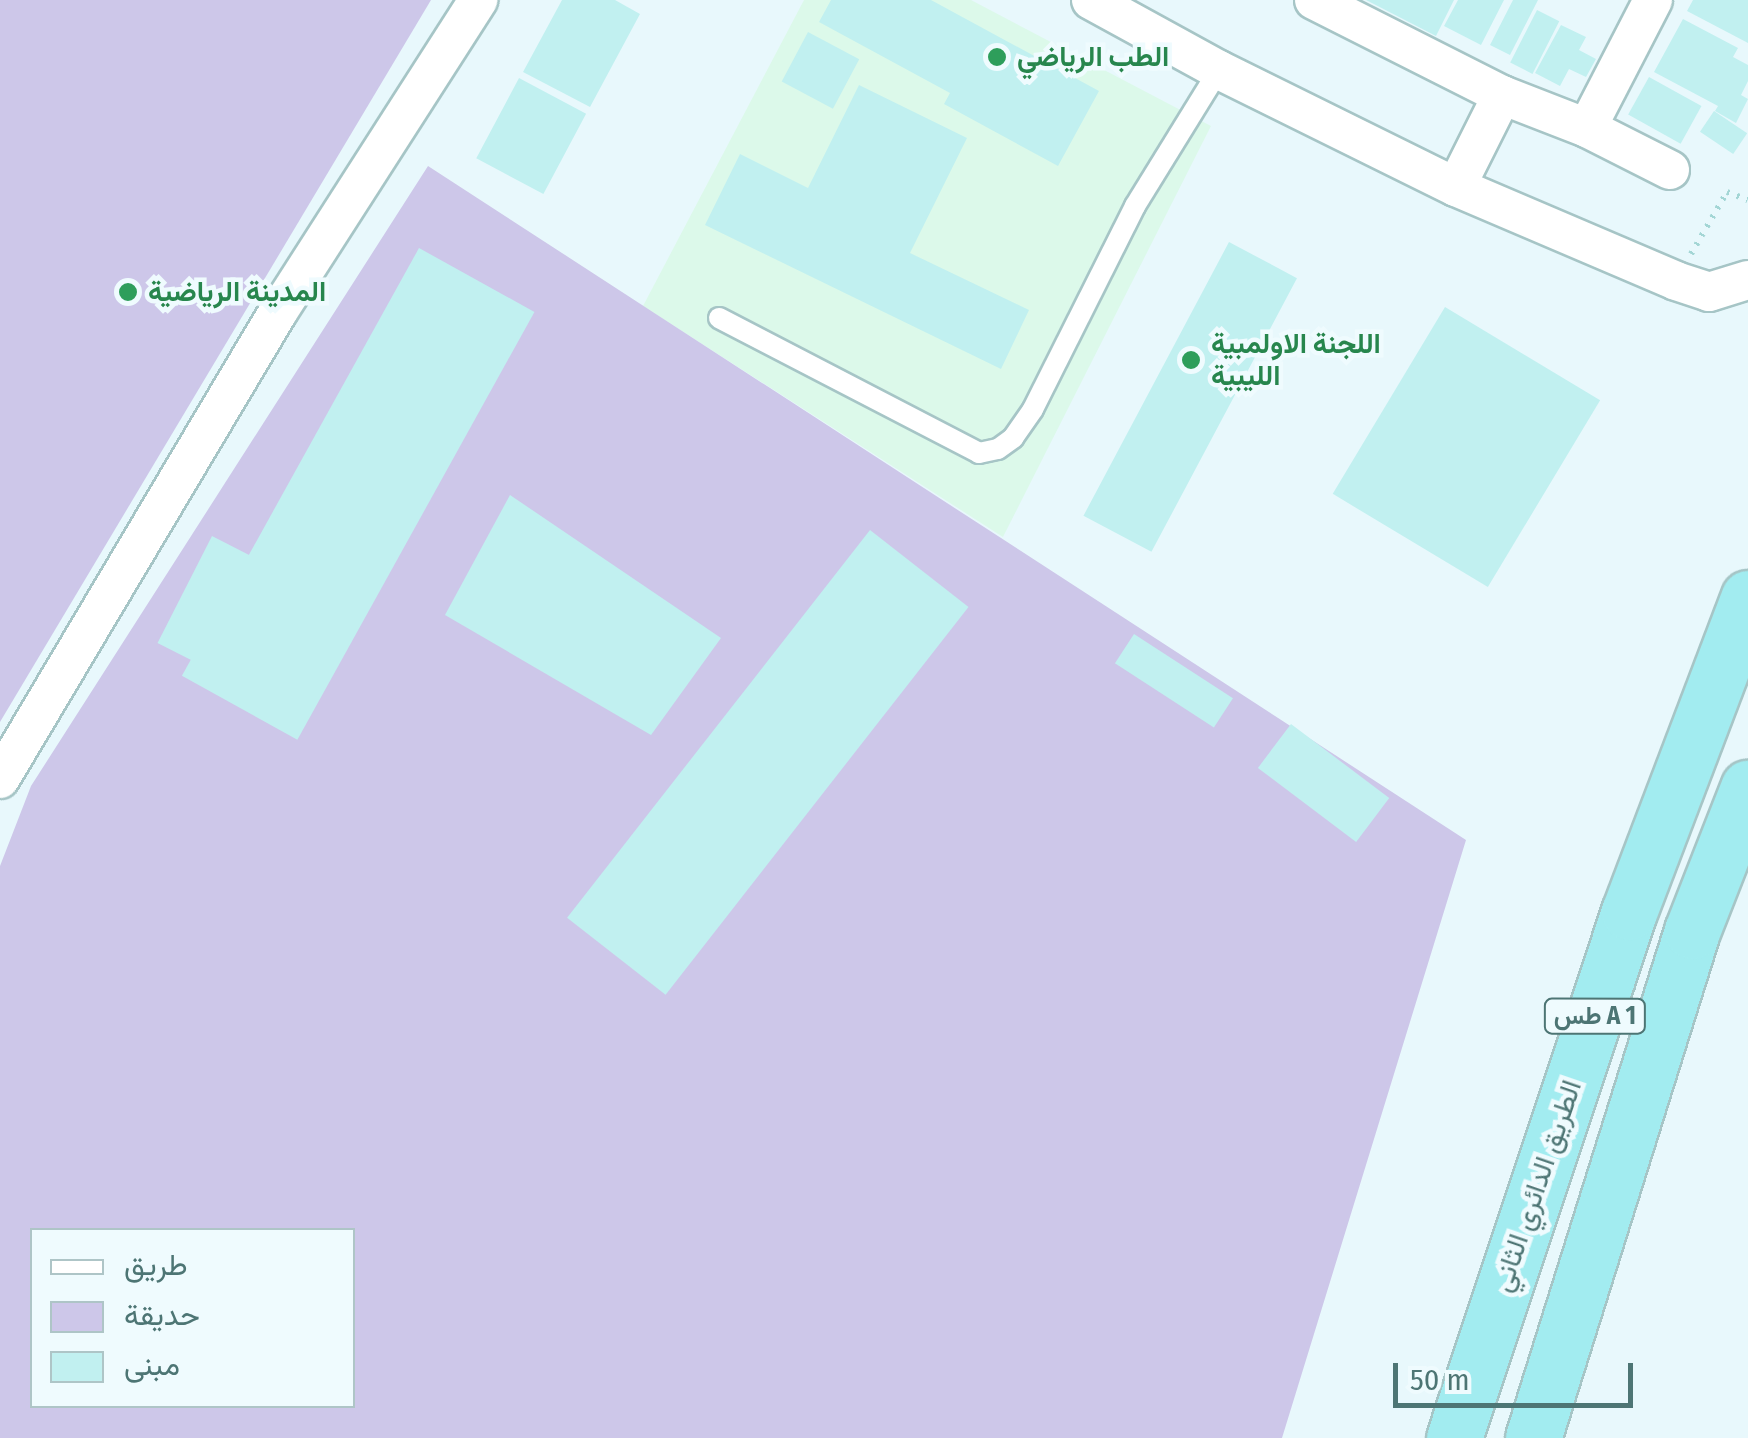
<!DOCTYPE html>
<html>
<head>
<meta charset="utf-8">
<style>
  body { margin:0 }
  #map { position:relative; width:1748px; height:1438px; overflow:hidden; background:#e8f8fc; font-family:"Fira Sans Condensed",Vazirmatn,sans-serif }
  div>[style] { position:absolute }
  [style*='--x'] { left:calc(var(--x)*1px); top:calc(var(--y)*1px); width:calc(var(--w)*1px); rotate:calc(var(--a)*1deg) }
  .medical>* { inset:0; background:#dcf9ea }
  .green>* { inset:0; background:#cdc7e9 }
  .building>* { inset:0; background:#c1f0f0; transform-origin:0 0 }
  .path>* { height:6px; margin-top:-3px; transform-origin:0; background:repeating-linear-gradient(90deg,#a3d6d5 0 2.5px,transparent 0 10.5px) }
  .roads { filter:drop-shadow(2px 0 #a6c5c6) drop-shadow(-2px 0 #a6c5c6) drop-shadow(0 2px #a6c5c6) drop-shadow(0 -2px #a6c5c6) }
  .service>* { height:20px; margin:-10px; padding:0 10px; transform-origin:10px; border-radius:10px; background:#fff }
  .minor>* { height:38px; margin:-19px; padding:0 19px; transform-origin:19px; border-radius:19px; background:#fff }
  .trunk>* { height:55px; margin:-27.5px; padding:0 27.5px; transform-origin:27.5px; border-radius:27.5px; background:#a2ecf0 }
  .dots>* { width:28px; height:28px; translate:-50% -50%; box-sizing:border-box; border:5px solid #effbfe; border-radius:50% }
  span { translate:-50% -50%; white-space:nowrap; text-align:center; line-height:1.15; -webkit-text-stroke:9px #effbfe; paint-order:stroke }
  .shield-label span { padding:2px 8px; background:#effbfe; border:2px solid; border-radius:8px; -webkit-text-stroke-width:0 }
  .shield-label { font-size:25px; color:#4d7574; font-weight:700 }
  .leisure-label { font-size:28px; color:#27864d; font-weight:700 }
  .left { translate:0 -50%; text-align:left }
  .street-label { font-size:28px; color:#4d7574 }
  .legend { position:absolute; left:30px; top:1228px; width:325px; height:180px; box-sizing:border-box; background:#effbfe; border:2px solid #aec5c7; margin:0; padding:12px 18px; list-style:none; font-size:30px; color:#4d7574 }
  .legend li { display:flex; align-items:center; gap:20px; height:50px }
  .legend b { width:50px; border:2px solid #aec5c7 }
  .scale { position:absolute; left:1393px; top:1363px; width:240px; height:45px; box-sizing:border-box; border:5px solid #4d7574; border-top:0; padding-left:12px; font-size:30px; line-height:35px; white-space:nowrap; color:#4d7574; -webkit-text-stroke:8px #effbfe; paint-order:stroke }
</style>
</head>
<body>
<div id="map">
  <div class="medical">
    <div style="clip-path:polygon(804px 0,971px 0,1211px 126px,1003px 537px,643px 306px)"></div>
  </div>
  <div class="green">
    <div style="clip-path:polygon(0 0,431px 0,0 722px)"></div>
    <div style="clip-path:polygon(evenodd,428px 166px,1466px 840px,1282px 1438px,0 1438px,0 866px,31px 786px,428px 166px,32px 1230px,352px 1230px,352px 1406px,32px 1406px,32px 1230px)"></div>
  </div>
  <div class="building">
    <div style="clip-path:polygon(562px 0,615px 0,640px 14px,590px 107px,523px 72px)"></div>
    <div style="clip-path:polygon(831px 0,931px 0,1099px 91px,1058px 166px,944px 104px,950px 93px,819px 22px)"></div>
    <div style="clip-path:polygon(1366px 0,1454px 0,1436px 36px)"></div>
    <div style="clip-path:polygon(1458px 0,1504px 0,1481px 45px,1444px 26px)"></div>
    <div style="clip-path:polygon(1513px 0,1538px 0,1510px 55px,1490px 45px)"></div>
    <div style="clip-path:polygon(1693px 0,1748px 0,1748px 43px,1687px 11px)"></div>
    <div style="left:1537px;top:10px;width:25px;height:59px;rotate:27deg"></div>
    <div style="clip-path:polygon(1683px 19px,1738px 48px,1733px 57px,1748px 65px,1748px 81px,1741px 95px,1748px 99px,1736px 123px,1715px 111px,1718px 106px,1654px 72px)"></div>
    <div style="clip-path:polygon(1561px 25px,1586px 37px,1579px 50px,1596px 59px,1586px 77px,1569px 69px,1560px 86px,1535px 73px)"></div>
    <div style="left:808px;top:32px;width:58px;height:56px;rotate:28deg"></div>
    <div style="left:1649px;top:77px;width:60px;height:43px;rotate:29deg"></div>
    <div style="left:519px;top:78px;width:76px;height:91px;rotate:28deg"></div>
    <div style="clip-path:polygon(859px 85px,967px 138px,910px 253px,1029px 310px,1001px 369px,705px 225px,740px 154px,808px 188px)"></div>
    <div style="left:1714px;top:111px;width:40px;height:25px;rotate:34deg"></div>
    <div style="left:1229px;top:242px;width:77px;height:310px;rotate:28deg"></div>
    <div style="left:419px;top:248px;width:132px;height:489px;rotate:29deg"></div>
    <div style="left:1445px;top:307px;width:181px;height:218px;rotate:31deg"></div>
    <div style="clip-path:polygon(510px 495px,721px 638px,651px 735px,445px 615px)"></div>
    <div style="left:870px;top:530px;width:125px;height:492px;rotate:38deg"></div>
    <div style="left:212px;top:536px;width:46px;height:120px;rotate:27deg"></div>
    <div style="left:1134px;top:634px;width:118px;height:35px;rotate:33deg"></div>
    <div style="left:1291px;top:724px;width:123px;height:55px;rotate:37deg"></div>
  </div>
  <div class="path">
    <div style="--x:1691;--y:254;--w:72;--a:-59.9"></div>
    <div style="--x:1727;--y:192;--w:22;--a:21"></div>
  </div>
  <div class="roads">
    <div class="service">
      <div style="--x:719;--y:318;--w:293;--a:27.4"></div>
      <div style="--x:979;--y:453;--w:19;--a:-12"></div>
      <div style="--x:998;--y:449;--w:19;--a:-36"></div>
      <div style="--x:1013;--y:438;--w:35;--a:-55"></div>
      <div style="--x:1033;--y:409;--w:227;--a:-63.3"></div>
      <div style="--x:1135;--y:206;--w:160;--a:-58.3"></div>
    </div>
    <div class="minor">
      <div style="--x:1091;--y:0;--w:146;--a:28.7"></div>
      <div style="--x:1219;--y:70;--w:264;--a:26.3"></div>
      <div style="--x:1456;--y:187;--w:239;--a:23.1"></div>
      <div style="--x:1676;--y:281;--w:35;--a:18"></div>
      <div style="--x:1709;--y:292;--w:41;--a:-17.1"></div>
      <div style="--x:1314;--y:0;--w:211;--a:26.8"></div>
      <div style="--x:1502;--y:95;--w:91;--a:21.2"></div>
      <div style="--x:1587;--y:128;--w:93;--a:26.8"></div>
      <div style="--x:1587;--y:128;--w:144;--a:-62.7"></div>
      <div style="--x:1456;--y:187;--w:103;--a:-63.4"></div>
      <div style="--x:0;--y:779;--w:543;--a:-59.24"></div>
      <div style="--x:278;--y:312;--w:371;--a:-57.3"></div>
    </div>
    <div class="trunk">
      <div style="--x:1454;--y:1438;--w:554;--a:-71.6"></div>
      <div style="--x:1629;--y:912;--w:336;--a:-69.2"></div>
      <div style="--x:1533;--y:1438;--w:531;--a:-72.59"></div>
      <div style="--x:1692;--y:931;--w:154;--a:-68.6"></div>
    </div>
  </div>
  <div class="dots">
    <div style="left:997px;top:57px;background:#2e9e5b"></div>
    <div style="left:128px;top:292px;background:#2e9e5b"></div>
    <div style="left:1191px;top:360px;background:#2e9e5b"></div>
  </div>
  <div class="shield-label">
    <span style="left:1595px;top:1016px">طس A 1</span>
  </div>
  <div class="leisure-label">
    <span class="left" style="left:1017px;top:57px">الطب الرياضي</span>
    <span class="left" style="left:148px;top:292px">المدينة الرياضية</span>
    <span class="left" style="left:1211px;top:360px">اللجنة الاولمبية<br>الليبية</span>
  </div>
  <div class="street-label">
    <span style="left:1537px;top:1186px;rotate:-71deg">الطريق الدائري الثاني</span>
  </div>
  <ul class="legend">
  <li><b style="height:12px;background:#fff"></b>طريق</li>
  <li><b style="height:28px;background:#cdc7e9"></b>حديقة</li>
  <li><b style="height:28px;background:#c1f0f0"></b>مبنى</li>
  </ul>
  <div class="scale">50 m</div>
</div>
</body>
</html>
